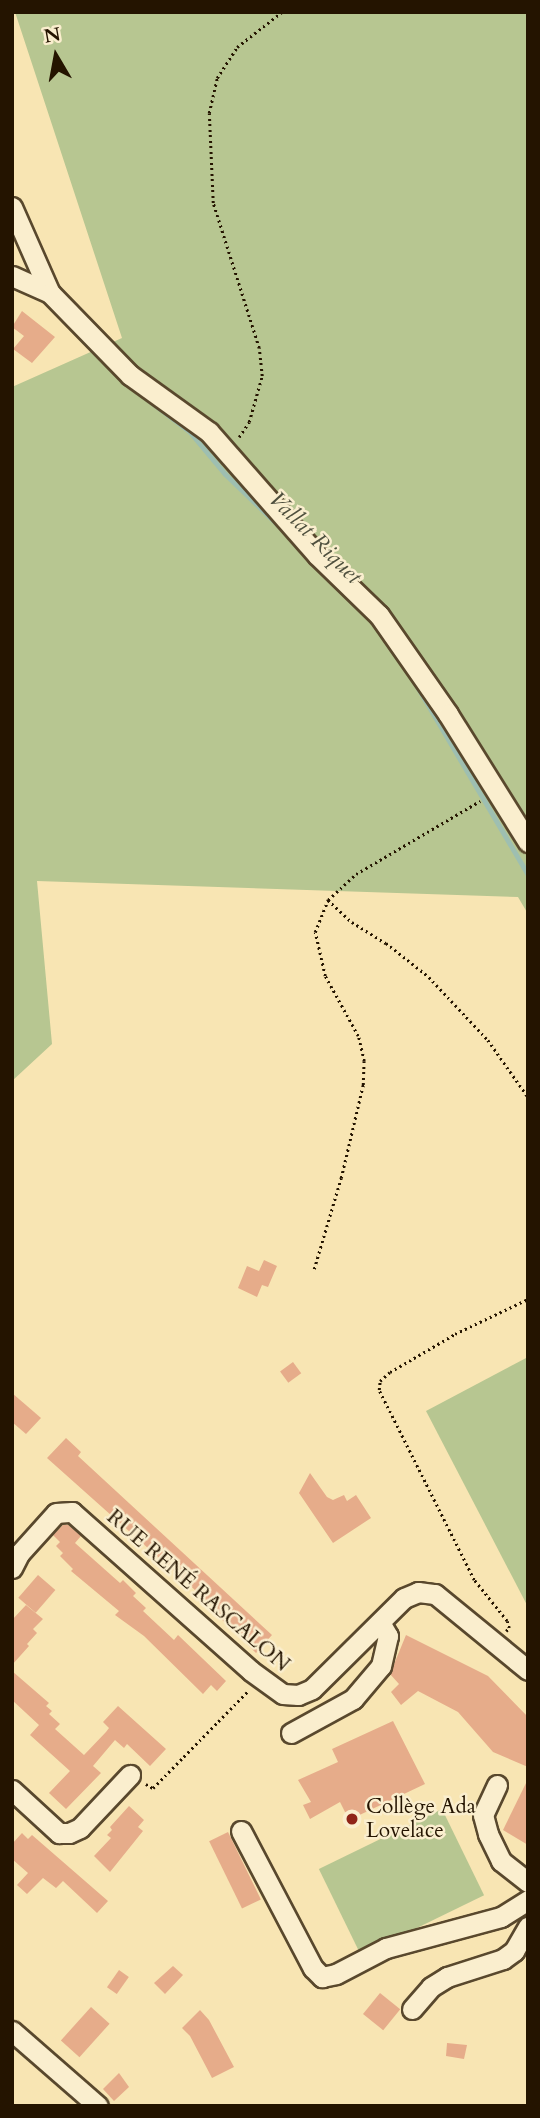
<!DOCTYPE html>
<html>
<head>
<meta charset="utf-8">
<style>
  body { margin:0 }
  #map { position:relative; width:540px; height:2118px; overflow:hidden; background:#f8e5b3; font-family:Cardo,serif }
  div>[style] { position:absolute }
  [style*='--x'] { left:calc(var(--x)*1px); top:calc(var(--y)*1px); width:calc(var(--w)*1px); rotate:calc(var(--a)*1deg) }
  .green>* { inset:0; background:#b7c691; transform-origin:0 0 }
  .stream>* { height:5px; margin:-2.5px; padding:0 2.5px; transform-origin:2.5px; border-radius:2.5px; background:#9ebfb1 }
  .building>* { inset:0; background:#e6ac8a; transform-origin:0 0 }
  .path>* { height:2.5px; margin-top:-1.25px; transform-origin:0; background:repeating-linear-gradient(90deg,#241400 0 2px,transparent 0 5.5px) }
  .roads { filter:drop-shadow(2px 0 #59482d) drop-shadow(-2px 0 #59482d) drop-shadow(0 2px #59482d) drop-shadow(0 -2px #59482d) }
  .minor>* { height:19px; margin:-9.5px; padding:0 9.5px; transform-origin:9.5px; border-radius:9.5px; background:#faeece }
  .dots>* { width:19px; height:19px; translate:-50% -50%; box-sizing:border-box; border:4px solid #faeece; border-radius:50% }
  span { translate:-50% -50%; white-space:nowrap; text-align:center; line-height:1.15; -webkit-text-stroke:5px #faeece; paint-order:stroke }
  .street-label { font-size:21px; color:#241400 }
  .poi-label { font-size:21px; color:#241400 }
  .left { translate:0 -50%; text-align:left }
  .water-label { font-size:23px; color:#4f503e; font-style:italic }
  .frame { position:absolute; inset:0; border:14px solid #241400; pointer-events:none }
  .north { position:absolute; left:21px; top:21px; width:70px; height:70px; -webkit-text-stroke:5px #faeece; paint-order:stroke; rotate:350deg; font-size:19px; font-weight:700; line-height:28px; text-align:center; color:#241400 }
  .north::after { content:''; display:block; margin:auto; width:24px; height:32px; background:#241400; clip-path:polygon(50% 0,100% 100%,50% 72%,0 100%) }
</style>
</head>
<body>
<div id="map">
  <div class="green">
    <div style="clip-path:polygon(15px 12px,528px 12px,528px 914px,518px 897px,37px 881px,52px 1044px,12px 1081px,12px 387px,122px 338px)"></div>
    <div style="clip-path:polygon(528px 1357px,528px 1607px,426px 1411px)"></div>
    <div style="left:442px;top:1809px;width:96px;height:137px;rotate:64deg"></div>
  </div>
  <div class="stream">
    <div style="--x:134;--y:389;--w:69;--a:37.4"></div>
    <div style="--x:189;--y:431;--w:56;--a:50.1"></div>
    <div style="--x:225;--y:474;--w:82;--a:44"></div>
    <div style="--x:412;--y:678;--w:229;--a:59.5"></div>
  </div>
  <div class="building">
    <div style="clip-path:polygon(22px 311px,55px 337px,32px 363px,13px 349px,24px 336px,12px 327px)"></div>
    <div style="clip-path:polygon(264px 1260px,277px 1266px,268px 1287px,262px 1285px,257px 1297px,238px 1288px,247px 1266px,259px 1271px)"></div>
    <div style="left:293px;top:1362px;width:14px;height:16px;rotate:54deg"></div>
    <div style="clip-path:polygon(12px 1393px,41px 1418px,26px 1434px,12px 1422px)"></div>
    <div style="clip-path:polygon(66px 1438px,81px 1452px,78px 1456px,272px 1635px,256px 1653px,212px 1610px,214px 1607px,47px 1458px)"></div>
    <div style="clip-path:polygon(310px 1473px,327px 1497px,333px 1500px,344px 1495px,347px 1501px,356px 1495px,371px 1518px,333px 1543px,299px 1493px)"></div>
    <div style="clip-path:polygon(63px 1525px,68px 1525px,81px 1536px,75px 1543px,120px 1583px,123px 1580px,136px 1593px,133px 1596px,146px 1608px,143px 1611px,174px 1640px,178px 1635px,226px 1681px,217px 1691px,211px 1685px,203px 1694px,144px 1636px,115px 1615px,119px 1611px,71px 1571px,73px 1569px,60px 1556px,63px 1553px,56px 1546px,60px 1542px,53px 1535px)"></div>
    <div style="left:38px;top:1575px;width:23px;height:30px;rotate:41deg"></div>
    <div style="clip-path:polygon(26px 1605px,43px 1619px,33px 1629px,37px 1633px,27px 1644px,29px 1646px,12px 1665px,12px 1620px)"></div>
    <div style="clip-path:polygon(406px 1635px,488px 1676px,528px 1717px,528px 1767px,493px 1752px,458px 1712px,418px 1691px,401px 1705px,391px 1692px,399px 1684px,390px 1674px)"></div>
    <div style="clip-path:polygon(12px 1671px,49px 1703px,46px 1706px,52px 1711px,49px 1714px,60px 1724px,55px 1729px,84px 1755px,106px 1732px,109px 1728px,103px 1722px,118px 1706px,166px 1749px,150px 1766px,127px 1744px,124px 1748px,115px 1740px,93px 1766px,101px 1773px,66px 1809px,49px 1793px,70px 1771px,30px 1735px,39px 1725px,12px 1700px)"></div>
    <div style="clip-path:polygon(393px 1721px,425px 1784px,349px 1820px,340px 1802px,310px 1819px,303px 1805px,311px 1802px,298px 1780px,338px 1762px,332px 1749px)"></div>
    <div style="clip-path:polygon(528px 1779px,528px 1845px,503px 1830px)"></div>
    <div style="clip-path:polygon(129px 1806px,144px 1820px,138px 1827px,143px 1831px,110px 1872px,94px 1856px,111px 1838px,107px 1835px,112px 1830px,110px 1827px)"></div>
    <div style="left:228px;top:1832px;width:75px;height:21px;rotate:64deg"></div>
    <div style="clip-path:polygon(22px 1833px,28px 1839px,32px 1835px,108px 1901px,97px 1913px,63px 1881px,56px 1888px,43px 1878px,27px 1894px,17px 1885px,28px 1873px,12px 1859px,12px 1844px)"></div>
    <div style="clip-path:polygon(173px 1966px,183px 1975px,165px 1994px,154px 1983px)"></div>
    <div style="left:119px;top:1970px;width:12px;height:21px;rotate:35deg"></div>
    <div style="left:380px;top:1993px;width:26px;height:27px;rotate:39deg"></div>
    <div style="left:91px;top:2007px;width:25px;height:45px;rotate:42deg"></div>
    <div style="clip-path:polygon(200px 2010px,209px 2020px,234px 2067px,212px 2078px,190px 2036px,182px 2028px)"></div>
    <div style="clip-path:polygon(447px 2043px,467px 2045px,464px 2059px,446px 2056px)"></div>
    <div style="clip-path:polygon(119px 2073px,129px 2087px,114px 2101px,103px 2089px)"></div>
  </div>
  <div class="path">
    <div style="--x:239;--y:437;--w:18;--a:-56"></div>
    <div style="--x:249;--y:422;--w:48;--a:-74.2"></div>
    <div style="--x:262;--y:376;--w:28;--a:-96"></div>
    <div style="--x:259;--y:348;--w:152;--a:-107.6"></div>
    <div style="--x:213;--y:203;--w:90;--a:-92.5"></div>
    <div style="--x:209;--y:113;--w:36;--a:-77"></div>
    <div style="--x:217;--y:78;--w:37;--a:-57"></div>
    <div style="--x:237;--y:47;--w:57;--a:-37.9"></div>
    <div style="--x:328;--y:900;--w:33;--a:43"></div>
    <div style="--x:352;--y:922;--w:40;--a:32"></div>
    <div style="--x:386;--y:943;--w:55;--a:38.3"></div>
    <div style="--x:429;--y:977;--w:86;--a:46.9"></div>
    <div style="--x:488;--y:1040;--w:70;--a:54.9"></div>
    <div style="--x:314;--y:1269;--w:95;--a:-73.5"></div>
    <div style="--x:341;--y:1178;--w:96;--a:-76.7"></div>
    <div style="--x:363;--y:1085;--w:24;--a:-88"></div>
    <div style="--x:364;--y:1061;--w:26;--a:-103"></div>
    <div style="--x:358;--y:1036;--w:68;--a:-118.8"></div>
    <div style="--x:325;--y:976;--w:45;--a:-102.8"></div>
    <div style="--x:315;--y:932;--w:35;--a:-68"></div>
    <div style="--x:328;--y:900;--w:38;--a:-43"></div>
    <div style="--x:356;--y:874;--w:144;--a:-30.5"></div>
    <div style="--x:506;--y:1631;--w:4;--a:-45"></div>
    <div style="--x:509;--y:1628;--w:7;--a:-106"></div>
    <div style="--x:507;--y:1621;--w:53;--a:-128.8"></div>
    <div style="--x:474;--y:1580;--w:212;--a:-116.6"></div>
    <div style="--x:379;--y:1390;--w:9;--a:-84"></div>
    <div style="--x:380;--y:1381;--w:13;--a:-42"></div>
    <div style="--x:390;--y:1372;--w:75;--a:-30.3"></div>
    <div style="--x:455;--y:1334;--w:81;--a:-25.6"></div>
    <div style="--x:146;--y:1784;--w:8;--a:30"></div>
    <div style="--x:153;--y:1788;--w:136;--a:-45.6"></div>
  </div>
  <div class="roads">
    <div class="minor">
      <div style="--x:12;--y:207;--w:94;--a:66.2"></div>
      <div style="--x:12;--y:276;--w:42;--a:24.1"></div>
      <div style="--x:50;--y:293;--w:115;--a:45.7"></div>
      <div style="--x:130;--y:375;--w:97;--a:35.8"></div>
      <div style="--x:209;--y:432;--w:164;--a:48.7"></div>
      <div style="--x:317;--y:555;--w:86;--a:44.1"></div>
      <div style="--x:379;--y:615;--w:121;--a:55.1"></div>
      <div style="--x:448;--y:714;--w:151;--a:58"></div>
      <div style="--x:12;--y:1568;--w:16;--a:-63"></div>
      <div style="--x:19;--y:1554;--w:55;--a:-47.9"></div>
      <div style="--x:56;--y:1513;--w:16;--a:-4"></div>
      <div style="--x:72;--y:1512;--w:239;--a:41.6"></div>
      <div style="--x:251;--y:1671;--w:39;--a:36"></div>
      <div style="--x:283;--y:1694;--w:15;--a:4"></div>
      <div style="--x:298;--y:1695;--w:15;--a:-23"></div>
      <div style="--x:312;--y:1689;--w:129;--a:-44.7"></div>
      <div style="--x:404;--y:1598;--w:15;--a:-23"></div>
      <div style="--x:418;--y:1592;--w:17;--a:7"></div>
      <div style="--x:435;--y:1594;--w:120;--a:39.3"></div>
      <div style="--x:291;--y:1733;--w:71;--a:-28.7"></div>
      <div style="--x:353;--y:1699;--w:43;--a:-49.7"></div>
      <div style="--x:381;--y:1666;--w:31;--a:-77"></div>
      <div style="--x:388;--y:1636;--w:16;--a:-120"></div>
      <div style="--x:497;--y:1785;--w:33;--a:115"></div>
      <div style="--x:483;--y:1815;--w:20;--a:75"></div>
      <div style="--x:488;--y:1834;--w:30;--a:64"></div>
      <div style="--x:501;--y:1861;--w:34;--a:38"></div>
      <div style="--x:12;--y:1790;--w:64;--a:42.5"></div>
      <div style="--x:59;--y:1833;--w:10;--a:0"></div>
      <div style="--x:69;--y:1833;--w:12;--a:-24"></div>
      <div style="--x:80;--y:1828;--w:73;--a:-46.7"></div>
      <div style="--x:241;--y:1831;--w:155;--a:62.3"></div>
      <div style="--x:313;--y:1968;--w:13;--a:45"></div>
      <div style="--x:322;--y:1977;--w:14;--a:-12"></div>
      <div style="--x:336;--y:1974;--w:56;--a:-27.5"></div>
      <div style="--x:386;--y:1948;--w:119;--a:-15.1"></div>
      <div style="--x:501;--y:1917;--w:32;--a:-32"></div>
      <div style="--x:412;--y:2009;--w:29;--a:-49"></div>
      <div style="--x:431;--y:1987;--w:19;--a:-32"></div>
      <div style="--x:447;--y:1977;--w:59;--a:-17.8"></div>
      <div style="--x:503;--y:1959;--w:14;--a:-36"></div>
      <div style="--x:514;--y:1951;--w:28;--a:-60"></div>
      <div style="--x:12;--y:2031;--w:114;--a:41.1"></div>
    </div>
  </div>
  <div class="dots">
    <div style="left:352px;top:1819px;background:#8f2418"></div>
  </div>
  <div class="street-label">
    <span style="left:198px;top:1591px;rotate:41deg">RUE RENÉ RASCALON</span>
  </div>
  <div class="poi-label">
    <span class="left" style="left:366px;top:1819px">Collège Ada<br>Lovelace</span>
  </div>
  <div class="water-label">
    <span style="left:315px;top:538px;rotate:45deg">Vallat Riquet</span>
  </div>
  <div class="frame"></div>
  <div class="north">N</div>
</div>
</body>
</html>
